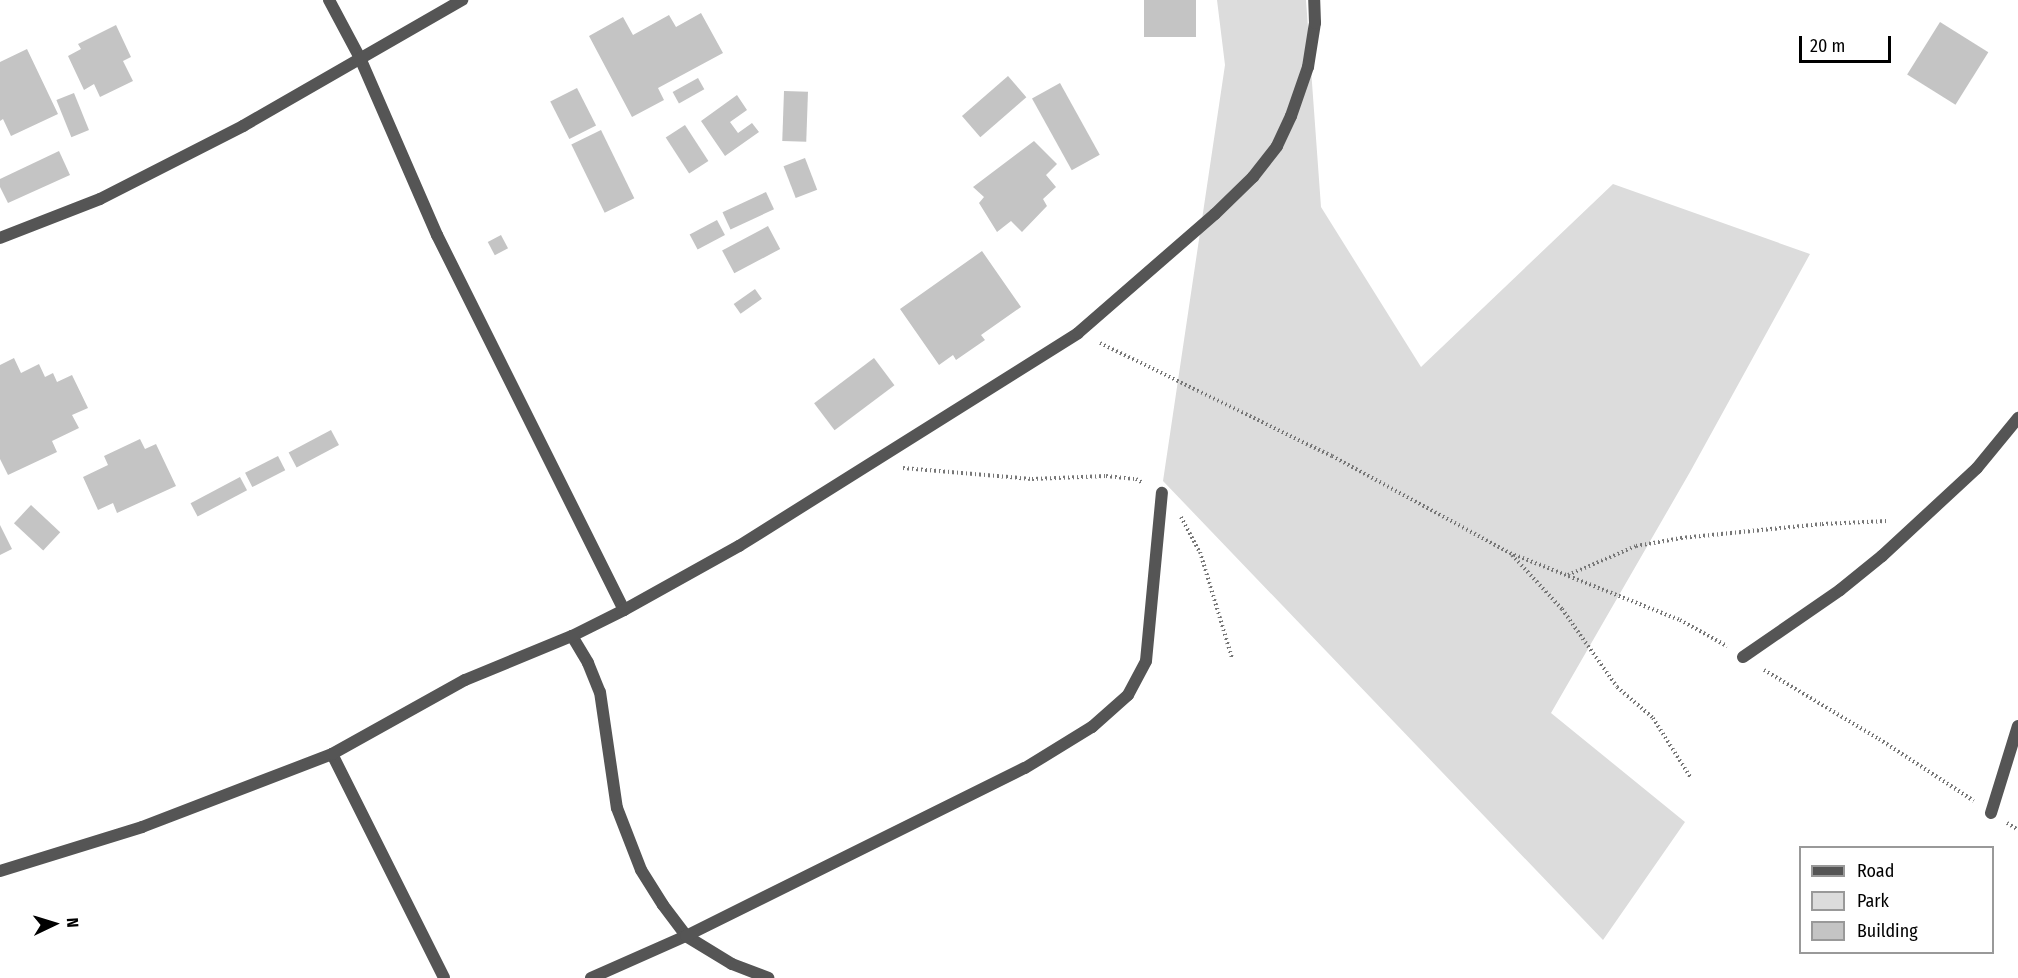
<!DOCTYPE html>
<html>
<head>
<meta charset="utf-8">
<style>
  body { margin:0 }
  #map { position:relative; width:2018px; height:978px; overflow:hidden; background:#fff; font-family:"Fira Sans Condensed",sans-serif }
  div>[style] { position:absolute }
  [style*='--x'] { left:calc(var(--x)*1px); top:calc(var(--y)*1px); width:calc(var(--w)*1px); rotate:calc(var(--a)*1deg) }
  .green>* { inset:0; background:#dcdcdc }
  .building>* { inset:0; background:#c4c4c4; transform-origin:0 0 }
  .path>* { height:4px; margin-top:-2px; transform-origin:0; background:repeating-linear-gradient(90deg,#777 0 1.5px,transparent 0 4.5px) }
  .lane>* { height:12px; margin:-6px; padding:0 6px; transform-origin:6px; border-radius:6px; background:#555 }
  .street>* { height:12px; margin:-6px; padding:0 6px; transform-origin:6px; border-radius:6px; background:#555 }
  span { translate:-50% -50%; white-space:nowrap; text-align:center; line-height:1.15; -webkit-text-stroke:4.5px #fff; paint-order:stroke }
  .legend { position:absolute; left:1799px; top:846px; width:195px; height:108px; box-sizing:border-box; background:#fff; border:2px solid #999; margin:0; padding:8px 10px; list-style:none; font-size:18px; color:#000 }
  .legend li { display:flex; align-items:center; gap:12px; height:30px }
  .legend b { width:30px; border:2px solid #999 }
  .north { position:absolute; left:24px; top:894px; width:60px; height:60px; -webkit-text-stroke:4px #fff; paint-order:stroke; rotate:86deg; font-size:16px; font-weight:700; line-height:24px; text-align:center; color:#000 }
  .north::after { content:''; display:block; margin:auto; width:21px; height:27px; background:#000; clip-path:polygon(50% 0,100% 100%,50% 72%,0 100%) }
  .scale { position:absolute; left:1799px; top:36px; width:92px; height:27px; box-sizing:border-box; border:3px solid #000; border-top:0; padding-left:8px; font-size:18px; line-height:21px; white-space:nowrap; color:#000; -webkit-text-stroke:4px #fff; paint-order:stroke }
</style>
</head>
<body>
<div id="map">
  <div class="green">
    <div style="clip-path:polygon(1217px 0,1306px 0,1321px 207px,1421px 367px,1613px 184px,1810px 254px,1690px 472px,1551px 713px,1685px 822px,1603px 940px,1163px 481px,1225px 65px)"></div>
  </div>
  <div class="building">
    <div style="left:1144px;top:0;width:52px;height:37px"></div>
    <div style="clip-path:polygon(701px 13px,723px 53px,658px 88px,664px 100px,632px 117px,589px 36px,623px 17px,633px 35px,669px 15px,676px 27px)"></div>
    <div style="left:1940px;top:22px;width:57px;height:62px;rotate:32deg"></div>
    <div style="clip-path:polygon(116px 25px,131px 57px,123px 61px,133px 81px,100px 97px,94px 84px,84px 90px,68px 56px,81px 49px,78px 44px)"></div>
    <div style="clip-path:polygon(27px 49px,58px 114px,11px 136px,3px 119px,0 121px,0 62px)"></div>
    <div style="left:1008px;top:76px;width:28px;height:61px;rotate:49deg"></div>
    <div style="left:698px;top:78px;width:13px;height:29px;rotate:61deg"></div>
    <div style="left:1060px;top:83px;width:82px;height:32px;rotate:61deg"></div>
    <div style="left:577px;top:88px;width:42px;height:30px;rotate:63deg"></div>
    <div style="left:784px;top:91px;width:24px;height:50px;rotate:2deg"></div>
    <div style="left:74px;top:93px;width:40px;height:19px;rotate:68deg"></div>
    <div style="clip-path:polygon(737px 95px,747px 110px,730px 122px,738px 133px,752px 123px,759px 132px,725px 156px,701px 121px)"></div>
    <div style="left:685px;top:125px;width:43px;height:23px;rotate:57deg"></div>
    <div style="left:601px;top:130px;width:76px;height:33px;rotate:64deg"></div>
    <div style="clip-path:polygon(1034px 141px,1057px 164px,1046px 175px,1056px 187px,1043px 199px,1047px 206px,1022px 232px,1011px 221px,997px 232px,979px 203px,984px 197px,973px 187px)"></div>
    <div style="clip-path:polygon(59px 151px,70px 175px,8px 203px,0 187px,0 179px)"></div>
    <div style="left:805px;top:158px;width:34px;height:23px;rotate:69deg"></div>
    <div style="left:766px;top:192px;width:19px;height:48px;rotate:65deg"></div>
    <div style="left:717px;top:220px;width:17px;height:31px;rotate:62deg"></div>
    <div style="left:768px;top:226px;width:26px;height:52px;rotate:62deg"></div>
    <div style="left:501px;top:235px;width:15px;height:15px;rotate:62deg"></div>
    <div style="clip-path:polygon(982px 251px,1021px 307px,981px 335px,985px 340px,956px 360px,953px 355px,939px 365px,900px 309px)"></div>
    <div style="left:755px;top:289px;width:12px;height:26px;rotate:55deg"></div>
    <div style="clip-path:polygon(14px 358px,21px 373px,39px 364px,45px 377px,53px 373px,57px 382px,72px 375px,88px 408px,72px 415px,79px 428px,52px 441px,57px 452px,8px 475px,0 459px,0 365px)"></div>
    <div style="left:874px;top:358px;width:34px;height:75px;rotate:53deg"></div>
    <div style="left:331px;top:430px;width:17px;height:48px;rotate:62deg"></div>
    <div style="clip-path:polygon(140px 439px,145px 449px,156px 444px,176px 486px,117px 513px,113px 503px,98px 510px,83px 477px,108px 465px,104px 456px)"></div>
    <div style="left:278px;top:456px;width:16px;height:37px;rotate:63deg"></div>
    <div style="left:240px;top:477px;width:15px;height:56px;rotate:62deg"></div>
    <div style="left:31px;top:505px;width:40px;height:25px;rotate:43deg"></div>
    <div style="clip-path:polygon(0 525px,12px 549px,0 555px)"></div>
  </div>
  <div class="path">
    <div style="--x:1100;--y:343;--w:258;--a:26"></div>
    <div style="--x:1332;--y:456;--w:203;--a:28.6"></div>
    <div style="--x:1510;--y:553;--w:183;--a:21.5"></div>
    <div style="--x:1680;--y:620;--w:54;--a:29"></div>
    <div style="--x:903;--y:468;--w:129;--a:4.9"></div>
    <div style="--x:1032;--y:479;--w:74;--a:-2.3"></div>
    <div style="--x:1106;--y:476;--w:30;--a:6"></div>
    <div style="--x:1136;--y:479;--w:8;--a:30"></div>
    <div style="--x:1181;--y:517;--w:40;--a:62"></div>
    <div style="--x:1200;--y:552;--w:111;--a:73.2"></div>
    <div style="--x:1512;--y:555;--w:74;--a:47.2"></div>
    <div style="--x:1562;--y:609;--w:95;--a:54.8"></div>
    <div style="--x:1617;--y:687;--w:48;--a:40.7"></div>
    <div style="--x:1653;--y:718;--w:71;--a:57.7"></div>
    <div style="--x:1568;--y:575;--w:74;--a:-23.1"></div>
    <div style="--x:1636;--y:546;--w:46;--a:-10.1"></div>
    <div style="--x:1681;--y:538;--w:142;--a:-5.7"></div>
    <div style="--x:1822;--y:524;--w:65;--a:-2.6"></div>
    <div style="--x:1764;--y:670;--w:134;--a:31"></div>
    <div style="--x:1879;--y:739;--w:113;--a:33.1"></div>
    <div style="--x:2007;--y:823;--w:13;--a:32"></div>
  </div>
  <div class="lane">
    <div style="--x:1743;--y:657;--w:118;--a:-34.6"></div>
    <div style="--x:1840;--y:590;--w:54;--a:-39"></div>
    <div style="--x:1882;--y:556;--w:129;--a:-42.8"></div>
    <div style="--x:1977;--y:468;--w:65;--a:-50.6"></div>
  </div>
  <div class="street">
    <div style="--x:329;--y:0;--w:66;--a:61.9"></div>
    <div style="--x:360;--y:58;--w:193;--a:66.5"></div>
    <div style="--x:437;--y:235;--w:419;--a:63.5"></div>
    <div style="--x:0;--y:238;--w:107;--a:-21.3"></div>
    <div style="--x:100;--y:199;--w:161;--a:-27"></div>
    <div style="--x:243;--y:126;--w:253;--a:-29.9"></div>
    <div style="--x:572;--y:636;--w:31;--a:59"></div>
    <div style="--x:588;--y:663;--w:31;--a:68"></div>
    <div style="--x:600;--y:692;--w:117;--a:81.7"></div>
    <div style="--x:617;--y:808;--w:66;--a:68.8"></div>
    <div style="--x:641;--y:870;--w:41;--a:57.8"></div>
    <div style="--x:663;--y:905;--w:39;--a:53"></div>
    <div style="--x:686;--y:936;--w:54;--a:31.3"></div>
    <div style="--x:732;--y:964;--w:39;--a:21"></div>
    <div style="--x:332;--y:754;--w:250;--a:63.4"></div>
    <div style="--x:1991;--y:813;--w:91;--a:-72.8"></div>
    <div style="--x:0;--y:871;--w:149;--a:-17.2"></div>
    <div style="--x:142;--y:827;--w:204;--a:-21"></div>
    <div style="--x:332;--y:754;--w:152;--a:-29.1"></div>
    <div style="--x:465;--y:680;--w:116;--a:-22.4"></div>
    <div style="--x:572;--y:636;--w:58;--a:-26.6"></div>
    <div style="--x:624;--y:610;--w:132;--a:-29.1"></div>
    <div style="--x:739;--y:546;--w:400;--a:-32.1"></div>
    <div style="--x:1078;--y:333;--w:181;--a:-41"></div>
    <div style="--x:1215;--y:214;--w:53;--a:-44.2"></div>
    <div style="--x:1253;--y:177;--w:39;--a:-52"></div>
    <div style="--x:1277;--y:146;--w:33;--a:-65"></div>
    <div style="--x:1291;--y:116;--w:52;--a:-70.9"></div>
    <div style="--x:1308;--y:67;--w:45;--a:-81"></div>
    <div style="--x:1315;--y:23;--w:23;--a:-92"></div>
    <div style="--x:591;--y:978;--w:104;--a:-23.9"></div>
    <div style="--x:686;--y:936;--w:378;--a:-26.4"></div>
    <div style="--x:1025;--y:768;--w:79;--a:-31.5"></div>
    <div style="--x:1092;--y:727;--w:48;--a:-41.6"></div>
    <div style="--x:1128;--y:695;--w:38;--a:-62"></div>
    <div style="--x:1146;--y:661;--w:169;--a:-84.6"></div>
  </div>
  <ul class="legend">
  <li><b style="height:8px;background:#555"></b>Road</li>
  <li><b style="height:16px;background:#dcdcdc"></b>Park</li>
  <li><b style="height:16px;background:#c4c4c4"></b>Building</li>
  </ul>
  <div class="north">N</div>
  <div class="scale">20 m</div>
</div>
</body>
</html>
